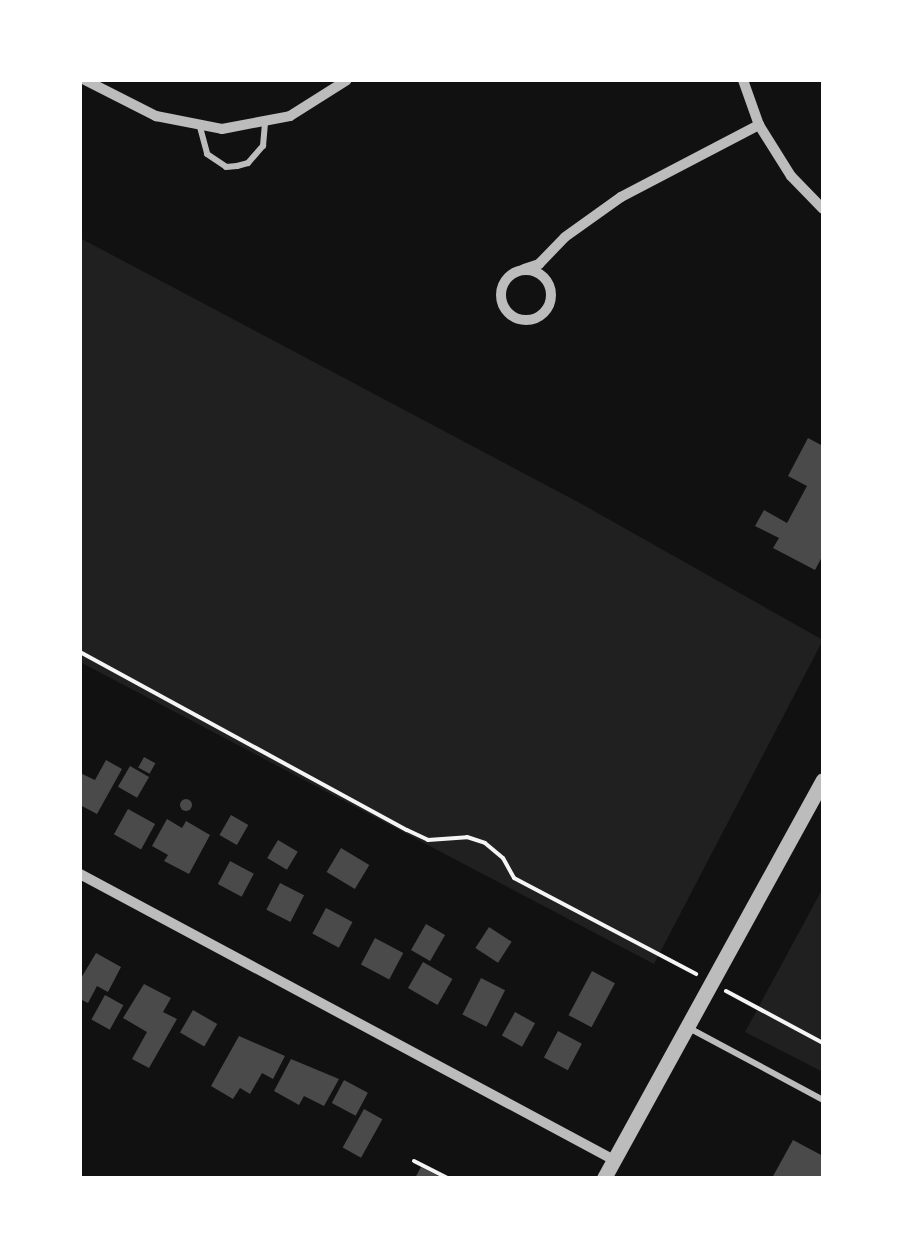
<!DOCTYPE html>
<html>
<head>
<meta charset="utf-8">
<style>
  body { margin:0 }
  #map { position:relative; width:903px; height:1258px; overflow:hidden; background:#111; font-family:Inter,sans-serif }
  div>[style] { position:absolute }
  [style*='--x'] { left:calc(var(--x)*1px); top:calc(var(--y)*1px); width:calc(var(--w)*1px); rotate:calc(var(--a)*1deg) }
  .green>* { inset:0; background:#202020 }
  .building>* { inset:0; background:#4a4a4a; transform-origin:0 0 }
  .round { border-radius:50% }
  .path>* { height:4px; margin:-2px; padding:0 2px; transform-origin:2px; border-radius:2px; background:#f5f5f5 }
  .service>* { height:6px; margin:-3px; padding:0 3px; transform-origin:3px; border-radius:3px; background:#bcbcbc }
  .minor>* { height:10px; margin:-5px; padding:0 5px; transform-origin:5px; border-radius:5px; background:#bcbcbc }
  .minor>.ring { margin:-5px; padding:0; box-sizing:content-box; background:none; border:10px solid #bcbcbc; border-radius:50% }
  .tertiary>* { height:15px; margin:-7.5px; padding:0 7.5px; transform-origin:7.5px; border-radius:7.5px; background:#bcbcbc }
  span { translate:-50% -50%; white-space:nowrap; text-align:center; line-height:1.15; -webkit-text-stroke:10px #fff; paint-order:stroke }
  .frame { position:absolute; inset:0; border:82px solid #fff; pointer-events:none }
</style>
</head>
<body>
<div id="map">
  <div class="green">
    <div style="clip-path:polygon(80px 238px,578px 502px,823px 640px,654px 964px,80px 662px)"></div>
    <div style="clip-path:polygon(823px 888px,823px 1072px,745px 1032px)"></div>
  </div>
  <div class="building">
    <div style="clip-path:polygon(808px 438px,823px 446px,823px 555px,815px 570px,773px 548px,779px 538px,755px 526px,764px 510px,787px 523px,807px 486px,788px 476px)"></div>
    <div style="left:144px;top:757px;width:13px;height:12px;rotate:29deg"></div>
    <div style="clip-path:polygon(106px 760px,122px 769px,97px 814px,80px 805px,80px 773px,95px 780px)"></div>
    <div style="left:130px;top:766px;width:22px;height:24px;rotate:30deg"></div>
    <div class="round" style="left:180px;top:799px;width:12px;height:12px"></div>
    <div style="left:128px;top:809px;width:31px;height:29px;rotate:29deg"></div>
    <div style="left:231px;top:815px;width:20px;height:23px;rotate:30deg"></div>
    <div style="clip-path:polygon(167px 819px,182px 828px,186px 821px,210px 835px,189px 874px,164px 861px,168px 855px,152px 846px)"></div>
    <div style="left:278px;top:840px;width:23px;height:21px;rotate:31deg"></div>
    <div style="left:341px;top:848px;width:33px;height:28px;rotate:31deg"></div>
    <div style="left:230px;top:861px;width:27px;height:26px;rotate:28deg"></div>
    <div style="left:280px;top:883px;width:27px;height:30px;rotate:27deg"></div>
    <div style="left:326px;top:908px;width:30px;height:29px;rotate:28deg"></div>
    <div style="left:426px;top:924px;width:22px;height:30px;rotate:30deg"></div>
    <div style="left:489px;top:927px;width:27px;height:25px;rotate:33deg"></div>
    <div style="left:375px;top:938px;width:32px;height:30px;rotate:28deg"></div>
    <div style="clip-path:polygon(96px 953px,121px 967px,108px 992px,97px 986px,88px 1003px,80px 999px,80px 980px)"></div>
    <div style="left:423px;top:962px;width:34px;height:30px;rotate:30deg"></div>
    <div style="left:592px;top:971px;width:26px;height:50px;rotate:28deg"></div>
    <div style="left:481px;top:978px;width:27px;height:41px;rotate:27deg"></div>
    <div style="clip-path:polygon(144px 984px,171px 998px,163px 1012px,177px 1019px,149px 1068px,132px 1059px,147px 1032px,123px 1018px)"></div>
    <div style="left:105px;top:995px;width:21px;height:28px;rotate:29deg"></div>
    <div style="left:193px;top:1010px;width:28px;height:26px;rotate:30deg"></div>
    <div style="left:515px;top:1012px;width:23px;height:27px;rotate:29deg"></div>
    <div style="left:558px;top:1031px;width:27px;height:30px;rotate:28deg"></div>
    <div style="clip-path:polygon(239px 1036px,285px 1056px,273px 1079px,262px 1073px,250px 1094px,240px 1088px,233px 1099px,211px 1086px)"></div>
    <div style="clip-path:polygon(291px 1059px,339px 1079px,324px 1106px,304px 1096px,299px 1105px,274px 1091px)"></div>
    <div style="left:344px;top:1080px;width:27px;height:26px;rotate:28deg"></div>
    <div style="left:364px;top:1109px;width:21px;height:44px;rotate:29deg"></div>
    <div style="clip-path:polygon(793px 1140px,823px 1156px,823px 1178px,772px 1178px)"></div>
    <div style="clip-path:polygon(421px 1167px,442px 1178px,415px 1178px)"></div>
  </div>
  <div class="path">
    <div style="--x:80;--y:652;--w:372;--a:28.6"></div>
    <div style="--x:407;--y:830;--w:23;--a:25"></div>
    <div style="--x:428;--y:840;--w:39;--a:-4"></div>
    <div style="--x:467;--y:837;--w:19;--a:18"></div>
    <div style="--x:485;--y:843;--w:23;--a:40"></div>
    <div style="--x:503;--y:858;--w:23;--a:61"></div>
    <div style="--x:514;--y:878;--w:206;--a:27.8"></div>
    <div style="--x:726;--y:991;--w:110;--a:28.2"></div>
    <div style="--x:414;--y:1161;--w:37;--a:27"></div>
  </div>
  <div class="service">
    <div style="--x:200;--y:127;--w:28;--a:75"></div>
    <div style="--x:207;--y:154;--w:23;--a:34"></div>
    <div style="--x:226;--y:167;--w:11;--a:-5"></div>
    <div style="--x:237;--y:166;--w:11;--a:-15"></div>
    <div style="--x:248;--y:163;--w:23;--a:-49"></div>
    <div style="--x:263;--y:146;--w:22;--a:-85"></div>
    <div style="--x:689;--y:1028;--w:152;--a:28.2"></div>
  </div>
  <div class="minor">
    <div style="--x:85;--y:80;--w:80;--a:26.9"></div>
    <div style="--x:156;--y:116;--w:67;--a:11.1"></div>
    <div style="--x:222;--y:129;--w:69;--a:-10.8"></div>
    <div style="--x:290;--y:116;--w:67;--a:-32.3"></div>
    <div style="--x:743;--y:80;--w:48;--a:70.4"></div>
    <div style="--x:759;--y:125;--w:60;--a:57.9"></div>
    <div style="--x:791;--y:176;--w:46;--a:45.9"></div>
    <div style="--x:524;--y:269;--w:16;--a:-18"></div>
    <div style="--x:539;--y:264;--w:37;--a:-46"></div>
    <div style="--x:565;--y:237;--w:69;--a:-35.5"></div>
    <div style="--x:621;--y:197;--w:156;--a:-27.6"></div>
    <div class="ring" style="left:501px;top:270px;width:40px;height:40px"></div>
    <div style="--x:80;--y:874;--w:606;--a:28.17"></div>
  </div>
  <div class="tertiary">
    <div style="--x:604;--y:1178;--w:454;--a:-61.2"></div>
  </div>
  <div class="frame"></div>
</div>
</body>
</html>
